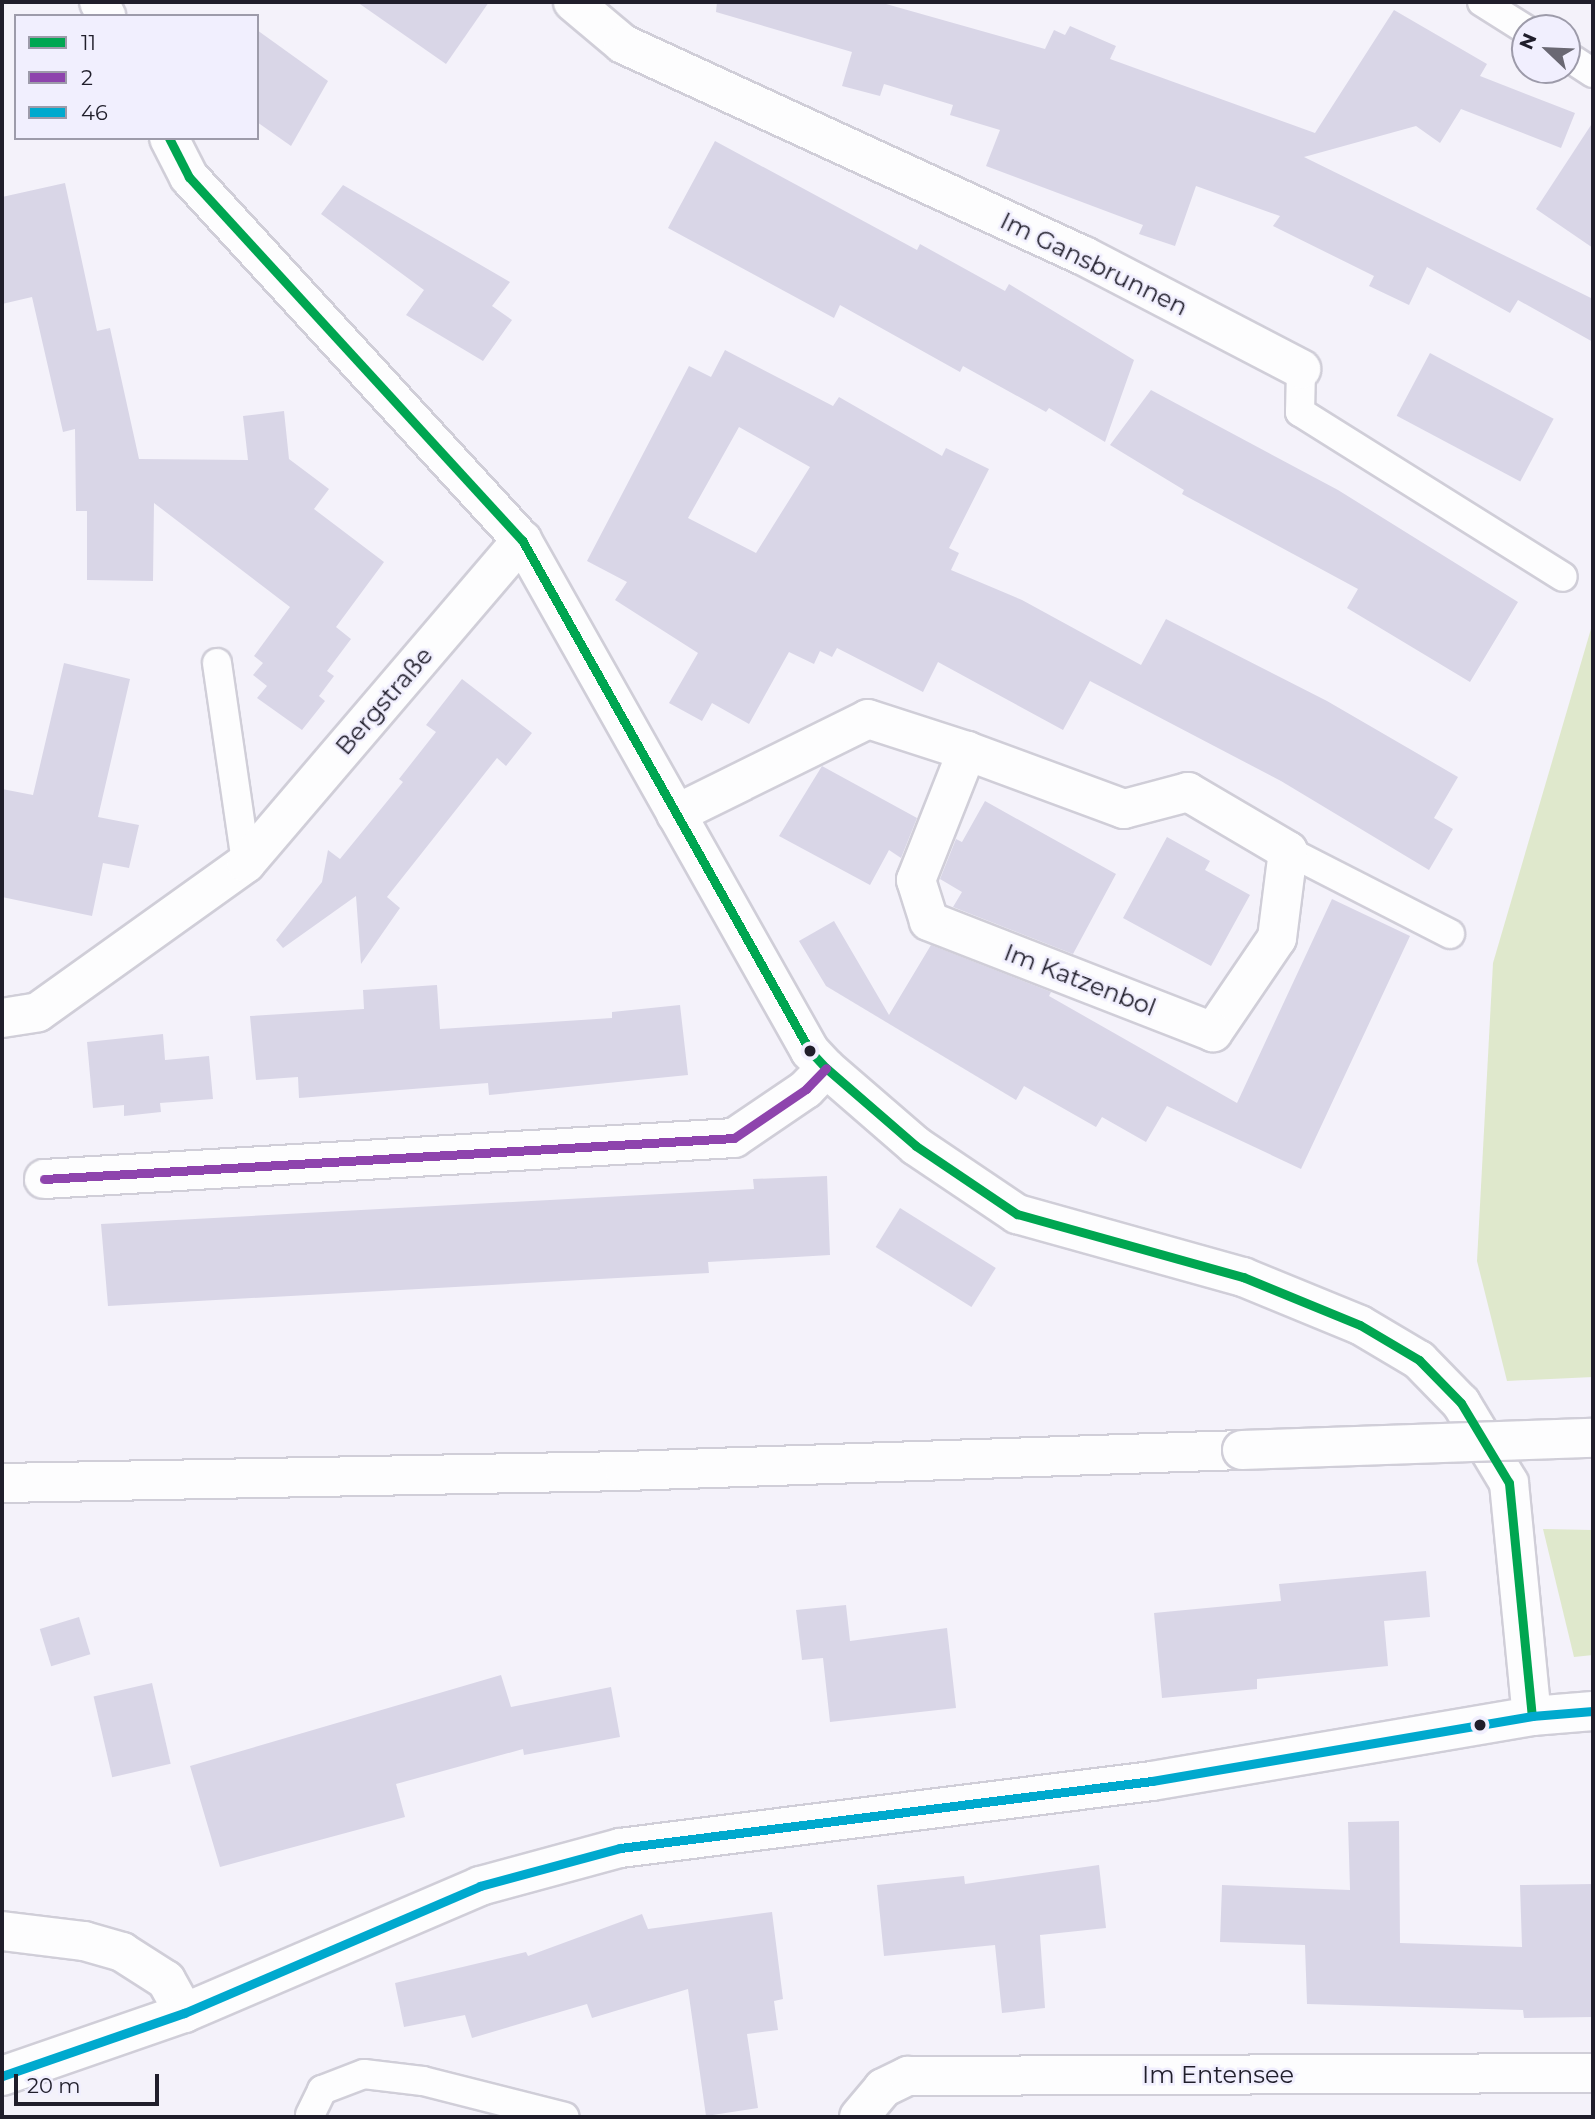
<!DOCTYPE html>
<html>
<head>
<meta charset="utf-8">
<style>
  body { margin:0 }
  #map { position:relative; width:1595px; height:2119px; overflow:hidden; background:#f4f2fa; font-family:Montserrat,sans-serif }
  div>[style] { position:absolute }
  [style*='--x'] { left:calc(var(--x)*1px); top:calc(var(--y)*1px); width:calc(var(--w)*1px); rotate:calc(var(--a)*1deg) }
  .green>* { inset:0; background:#dfe8cc }
  .building>* { inset:0; background:#d9d6e7; transform-origin:0 0 }
  .roads { filter:drop-shadow(2px 0 #d0ced8) drop-shadow(-2px 0 #d0ced8) drop-shadow(0 2px #d0ced8) drop-shadow(0 -2px #d0ced8) }
  .service>* { height:28px; margin:-14px; padding:0 14px; transform-origin:14px; border-radius:14px; background:#fdfdfe }
  .minor>* { height:38px; margin:-19px; padding:0 19px; transform-origin:19px; border-radius:19px; background:#fdfdfe }
  .primary>* { height:38px; margin:-19px; padding:0 19px; transform-origin:19px; border-radius:19px; background:#fdfdfe }
  .bridges { filter:drop-shadow(2px 0 #d0ced8) drop-shadow(-2px 0 #d0ced8) drop-shadow(0 2px #d0ced8) drop-shadow(0 -2px #d0ced8) }
  .primary-bridge>* { height:38px; margin:-19px; padding:0 19px; transform-origin:19px; border-radius:19px; background:#fdfdfe }
  .bus-1>* { height:9px; margin:-4.5px; padding:0 4.5px; transform-origin:4.5px; border-radius:4.5px; background:#00a651 }
  .bus-2>* { height:9px; margin:-4.5px; padding:0 4.5px; transform-origin:4.5px; border-radius:4.5px; background:#8e44ad }
  .bus-3>* { height:9px; margin:-4.5px; padding:0 4.5px; transform-origin:4.5px; border-radius:4.5px; background:#00a9ce }
  .dots>* { width:19px; height:19px; translate:-50% -50%; box-sizing:border-box; border:4px solid #f1effe; border-radius:50% }
  span { translate:-50% -50%; white-space:nowrap; text-align:center; line-height:1.15; -webkit-text-stroke:5px #f1effe; paint-order:stroke }
  .street-label { font-size:24px; color:#201e2b }
  .frame { position:absolute; inset:0; border:4px solid #201e2b; pointer-events:none }
  .legend { position:absolute; left:14px; top:14px; width:245px; height:126px; box-sizing:border-box; background:#f1effe; border:2px solid #9d9baa; margin:0; padding:9px 12px; list-style:none; font-size:21px; color:#201e2b }
  .legend li { display:flex; align-items:center; gap:14px; height:35px }
  .legend b { width:35px; border:2px solid #9d9baa }
  .north { position:absolute; left:1511px; top:14px; width:70px; height:70px; box-sizing:border-box; background:#f1effe; border:2px solid #9d9baa; border-radius:50%; rotate:293deg; font-size:19px; font-weight:700; line-height:28px; text-align:center; color:#201e2b }
  .north::after { content:''; display:block; margin:auto; width:24px; height:32px; background:#6a6873; clip-path:polygon(50% 0,100% 100%,50% 72%,0 100%) }
  .scale { position:absolute; left:14px; top:2074px; width:145px; height:32px; box-sizing:border-box; border:4px solid #201e2b; border-top:0; padding-left:9px; font-size:21px; line-height:24px; white-space:nowrap; color:#201e2b; -webkit-text-stroke:5px #f1effe; paint-order:stroke }
</style>
</head>
<body>
<div id="map">
  <div class="green">
    <div style="clip-path:polygon(1593px 622px,1593px 1377px,1507px 1381px,1477px 1261px,1493px 963px)"></div>
    <div style="clip-path:polygon(1543px 1529px,1593px 1530px,1593px 1655px,1574px 1657px)"></div>
  </div>
  <div class="building">
    <div style="clip-path:polygon(357px 2px,489px 2px,446px 64px)"></div>
    <div style="clip-path:polygon(717px 2px,879px 2px,1045px 49px,1054px 30px,1065px 35px,1070px 26px,1116px 46px,1110px 59px,1315px 133px,1394px 10px,1487px 64px,1480px 76px,1575px 113px,1561px 148px,1461px 109px,1440px 143px,1416px 126px,1304px 157px,1593px 299px,1593px 342px,1518px 300px,1510px 313px,1427px 267px,1409px 305px,1369px 286px,1374px 276px,1273px 226px,1280px 216px,1196px 186px,1175px 246px,1139px 234px,1143px 225px,986px 166px,1000px 130px,950px 115px,953px 105px,884px 84px,880px 96px,842px 86px,852px 52px,716px 12px)"></div>
    <div style="clip-path:polygon(257px 30px,328px 81px,291px 146px,257px 122px)"></div>
    <div style="clip-path:polygon(1593px 122px,1593px 248px,1536px 209px)"></div>
    <div style="clip-path:polygon(715px 141px,917px 250px,920px 244px,1005px 291px,1009px 284px,1134px 360px,1105px 442px,1049px 408px,1046px 412px,963px 366px,960px 372px,840px 305px,834px 318px,668px 228px)"></div>
    <div style="clip-path:polygon(65px 183px,97px 331px,110px 328px,139px 459px,248px 460px,243px 416px,284px 411px,289px 459px,329px 489px,314px 509px,384px 562px,336px 627px,351px 639px,327px 671px,334px 676px,319px 696px,325px 701px,302px 730px,257px 698px,267px 686px,253px 675px,263px 663px,254px 656px,290px 607px,154px 503px,153px 581px,87px 580px,87px 511px,76px 511px,75px 429px,63px 432px,32px 297px,2px 304px,2px 197px)"></div>
    <div style="clip-path:polygon(343px 185px,510px 282px,492px 306px,512px 320px,483px 361px,406px 315px,424px 290px,321px 214px)"></div>
    <div style="clip-path:polygon(evenodd,725px 350px,833px 406px,839px 397px,942px 456px,946px 448px,989px 469px,949px 548px,959px 553px,951px 570px,1022px 600px,1141px 665px,1166px 619px,1327px 701px,1458px 777px,1434px 818px,1453px 829px,1429px 870px,1281px 781px,1090px 681px,1063px 730px,938px 662px,923px 692px,837px 648px,832px 657px,820px 651px,814px 664px,789px 652px,749px 724px,712px 703px,702px 721px,669px 703px,698px 653px,615px 600px,627px 582px,587px 561px,689px 366px,711px 377px,725px 350px,739px 427px,810px 467px,756px 553px,688px 518px,739px 427px)"></div>
    <div style="left:1430px;top:353px;width:140px;height:71px;rotate:28deg"></div>
    <div style="clip-path:polygon(1151px 390px,1338px 490px,1518px 602px,1470px 682px,1347px 608px,1358px 589px,1182px 494px,1184px 490px,1110px 445px)"></div>
    <div style="clip-path:polygon(64px 663px,130px 679px,98px 817px,139px 825px,129px 868px,103px 863px,92px 916px,2px 897px,2px 789px,33px 795px)"></div>
    <div style="clip-path:polygon(462px 679px,532px 733px,506px 766px,497px 758px,387px 897px,400px 908px,361px 964px,356px 896px,283px 948px,276px 940px,322px 882px,328px 850px,340px 859px,403px 782px,399px 779px,436px 732px,426px 725px)"></div>
    <div style="clip-path:polygon(822px 766px,917px 818px,901px 858px,889px 850px,870px 885px,779px 836px)"></div>
    <div style="clip-path:polygon(985px 801px,1116px 874px,1073px 954px,953px 907px,962px 892px,940px 879px,956px 839px,962px 842px)"></div>
    <div style="clip-path:polygon(1167px 837px,1210px 861px,1205px 870px,1250px 895px,1211px 966px,1123px 918px)"></div>
    <div style="clip-path:polygon(1332px 899px,1410px 936px,1301px 1169px,1167px 1106px,1146px 1142px,1102px 1117px,1096px 1127px,1024px 1086px,1016px 1100px,826px 986px,799px 941px,834px 921px,889px 1015px,931px 945px,1051px 992px,1049px 996px,1237px 1103px)"></div>
    <div style="clip-path:polygon(437px 985px,440px 1029px,612px 1018px,612px 1012px,680px 1005px,688px 1075px,489px 1095px,488px 1083px,299px 1098px,298px 1077px,256px 1080px,250px 1016px,364px 1009px,363px 990px)"></div>
    <div style="clip-path:polygon(163px 1034px,165px 1060px,209px 1056px,213px 1099px,160px 1103px,161px 1112px,124px 1116px,124px 1105px,93px 1108px,87px 1042px)"></div>
    <div style="clip-path:polygon(827px 1176px,830px 1255px,708px 1262px,709px 1273px,108px 1306px,101px 1224px,754px 1189px,753px 1179px)"></div>
    <div style="left:900px;top:1208px;width:113px;height:46px;rotate:32deg"></div>
    <div style="clip-path:polygon(1426px 1571px,1430px 1617px,1384px 1621px,1388px 1666px,1257px 1679px,1257px 1689px,1162px 1698px,1154px 1613px,1281px 1601px,1279px 1584px)"></div>
    <div style="clip-path:polygon(846px 1605px,850px 1641px,947px 1628px,956px 1708px,830px 1722px,823px 1658px,802px 1660px,796px 1610px)"></div>
    <div style="left:79px;top:1617px;width:39px;height:41px;rotate:73deg"></div>
    <div style="clip-path:polygon(501px 1675px,511px 1707px,611px 1687px,620px 1737px,524px 1755px,523px 1749px,396px 1784px,405px 1817px,220px 1867px,190px 1766px)"></div>
    <div style="left:152px;top:1683px;width:83px;height:60px;rotate:77deg"></div>
    <div style="clip-path:polygon(1399px 1821px,1400px 1943px,1522px 1947px,1520px 1885px,1593px 1884px,1593px 2017px,1524px 2018px,1523px 2010px,1307px 2004px,1305px 1945px,1220px 1942px,1222px 1885px,1350px 1890px,1348px 1822px)"></div>
    <div style="clip-path:polygon(1099px 1865px,1106px 1928px,1040px 1935px,1045px 2008px,1002px 2013px,995px 1945px,884px 1956px,877px 1885px,964px 1876px,965px 1884px)"></div>
    <div style="clip-path:polygon(772px 1912px,783px 1999px,774px 2001px,778px 2030px,747px 2034px,758px 2108px,706px 2116px,688px 1989px,592px 2018px,587px 2004px,472px 2038px,465px 2015px,404px 2027px,395px 1983px,526px 1952px,528px 1956px,642px 1914px,648px 1929px)"></div>
  </div>
  <div class="roads">
    <div class="service">
      <div style="--x:1482;--y:2;--w:51;--a:32.1"></div>
      <div style="--x:1567;--y:56;--w:31;--a:33"></div>
      <div style="--x:1301;--y:369;--w:43;--a:91.3"></div>
      <div style="--x:1300;--y:412;--w:310;--a:32.1"></div>
      <div style="--x:217;--y:663;--w:202;--a:81.7"></div>
      <div style="--x:1288;--y:851;--w:182;--a:27.1"></div>
      <div style="--x:310;--y:2115;--w:28;--a:-64"></div>
      <div style="--x:322;--y:2090;--w:45;--a:-20.9"></div>
      <div style="--x:364;--y:2074;--w:59;--a:6.8"></div>
      <div style="--x:423;--y:2081;--w:146;--a:14.2"></div>
    </div>
    <div class="minor">
      <div style="--x:99;--y:2;--w:16;--a:63"></div>
      <div style="--x:573;--y:2;--w:65;--a:40"></div>
      <div style="--x:623;--y:44;--w:507;--a:24.7"></div>
      <div style="--x:1084;--y:256;--w:245;--a:27.5"></div>
      <div style="--x:169;--y:138;--w:44;--a:62.9"></div>
      <div style="--x:189;--y:177;--w:493;--a:47.5"></div>
      <div style="--x:522;--y:540;--w:587;--a:60.59"></div>
      <div style="--x:810;--y:1051;--w:23;--a:47"></div>
      <div style="--x:826;--y:1068;--w:119;--a:40.9"></div>
      <div style="--x:916;--y:1146;--w:122;--a:34"></div>
      <div style="--x:1017;--y:1214;--w:235;--a:15.6"></div>
      <div style="--x:1243;--y:1277;--w:126;--a:22.3"></div>
      <div style="--x:1360;--y:1325;--w:69;--a:30.7"></div>
      <div style="--x:1419;--y:1360;--w:60;--a:45.7"></div>
      <div style="--x:1461;--y:1403;--w:93;--a:59"></div>
      <div style="--x:1509;--y:1483;--w:234;--a:84.4"></div>
      <div style="--x:676;--y:814;--w:214;--a:-26.3"></div>
      <div style="--x:868;--y:719;--w:104;--a:17.9"></div>
      <div style="--x:967;--y:751;--w:167;--a:20.3"></div>
      <div style="--x:1124;--y:809;--w:66;--a:-14.9"></div>
      <div style="--x:1188;--y:792;--w:116;--a:30.5"></div>
      <div style="--x:1288;--y:851;--w:88;--a:97.2"></div>
      <div style="--x:1277;--y:938;--w:114;--a:124.2"></div>
      <div style="--x:1213;--y:1032;--w:305;--a:-158.7"></div>
      <div style="--x:929;--y:921;--w:43;--a:-107.6"></div>
      <div style="--x:916;--y:880;--w:139;--a:-68.4"></div>
      <div style="--x:2;--y:1018;--w:36;--a:-9"></div>
      <div style="--x:38;--y:1012;--w:256;--a:-35.6"></div>
      <div style="--x:246;--y:863;--w:425;--a:-49.5"></div>
      <div style="--x:44;--y:1179;--w:691;--a:-3.4"></div>
      <div style="--x:734;--y:1138;--w:87;--a:-34.2"></div>
      <div style="--x:806;--y:1089;--w:29;--a:-46"></div>
      <div style="--x:2;--y:1931;--w:83;--a:7"></div>
      <div style="--x:84;--y:1941;--w:40;--a:16"></div>
      <div style="--x:122;--y:1952;--w:52;--a:32.5"></div>
      <div style="--x:166;--y:1980;--w:38;--a:61"></div>
      <div style="--x:2;--y:2076;--w:193;--a:-19.1"></div>
      <div style="--x:184;--y:2013;--w:322;--a:-23.2"></div>
      <div style="--x:480;--y:1886;--w:145;--a:-15.2"></div>
      <div style="--x:620;--y:1848;--w:536;--a:-7.18"></div>
      <div style="--x:1152;--y:1781;--w:386;--a:-9.7"></div>
      <div style="--x:1532;--y:1716;--w:61;--a:-4.7"></div>
      <div style="--x:859;--y:2117;--w:38;--a:-50"></div>
      <div style="--x:883;--y:2088;--w:28;--a:-26"></div>
      <div style="--x:908;--y:2076;--w:685;--a:-0.25"></div>
    </div>
    <div class="primary">
      <div style="--x:2;--y:1483;--w:623;--a:-1.1"></div>
      <div style="--x:625;--y:1471;--w:617;--a:-1.95"></div>
    </div>
  </div>
  <div class="bridges">
    <div class="primary-bridge">
      <div style="--x:1242;--y:1450;--w:351;--a:-2"></div>
    </div>
  </div>
  <div class="bus-1">
    <div style="--x:169;--y:138;--w:44;--a:62.9"></div>
    <div style="--x:189;--y:177;--w:493;--a:47.5"></div>
    <div style="--x:522;--y:540;--w:587;--a:60.59"></div>
    <div style="--x:810;--y:1051;--w:23;--a:47"></div>
    <div style="--x:826;--y:1068;--w:119;--a:40.9"></div>
    <div style="--x:916;--y:1146;--w:122;--a:34"></div>
    <div style="--x:1017;--y:1214;--w:235;--a:15.6"></div>
    <div style="--x:1243;--y:1277;--w:126;--a:22.3"></div>
    <div style="--x:1360;--y:1325;--w:69;--a:30.7"></div>
    <div style="--x:1419;--y:1360;--w:60;--a:45.7"></div>
    <div style="--x:1461;--y:1403;--w:93;--a:59"></div>
    <div style="--x:1509;--y:1483;--w:234;--a:84.4"></div>
  </div>
  <div class="bus-2">
    <div style="--x:44;--y:1179;--w:691;--a:-3.4"></div>
    <div style="--x:734;--y:1138;--w:87;--a:-34.2"></div>
    <div style="--x:806;--y:1089;--w:29;--a:-46"></div>
  </div>
  <div class="bus-3">
    <div style="--x:2;--y:2076;--w:193;--a:-19.1"></div>
    <div style="--x:184;--y:2013;--w:322;--a:-23.2"></div>
    <div style="--x:480;--y:1886;--w:145;--a:-15.2"></div>
    <div style="--x:620;--y:1848;--w:536;--a:-7.18"></div>
    <div style="--x:1152;--y:1781;--w:386;--a:-9.7"></div>
    <div style="--x:1532;--y:1716;--w:61;--a:-4.7"></div>
  </div>
  <div class="dots">
    <div style="left:810px;top:1051px;background:#201e2b"></div>
    <div style="left:1480px;top:1725px;background:#201e2b"></div>
  </div>
  <div class="street-label">
    <span style="left:1094px;top:264px;rotate:26deg">Im Gansbrunnen</span>
    <span style="left:384px;top:701px;rotate:-49deg">Bergstraße</span>
    <span style="left:1080px;top:980px;rotate:21deg">Im Katzenbol</span>
    <span style="left:1218px;top:2075px">Im Entensee</span>
  </div>
  <div class="frame"></div>
  <ul class="legend">
  <li><b style="height:9px;background:#00a651"></b>11</li>
  <li><b style="height:9px;background:#8e44ad"></b>2</li>
  <li><b style="height:9px;background:#00a9ce"></b>46</li>
  </ul>
  <div class="north">N</div>
  <div class="scale">20 m</div>
</div>
</body>
</html>
